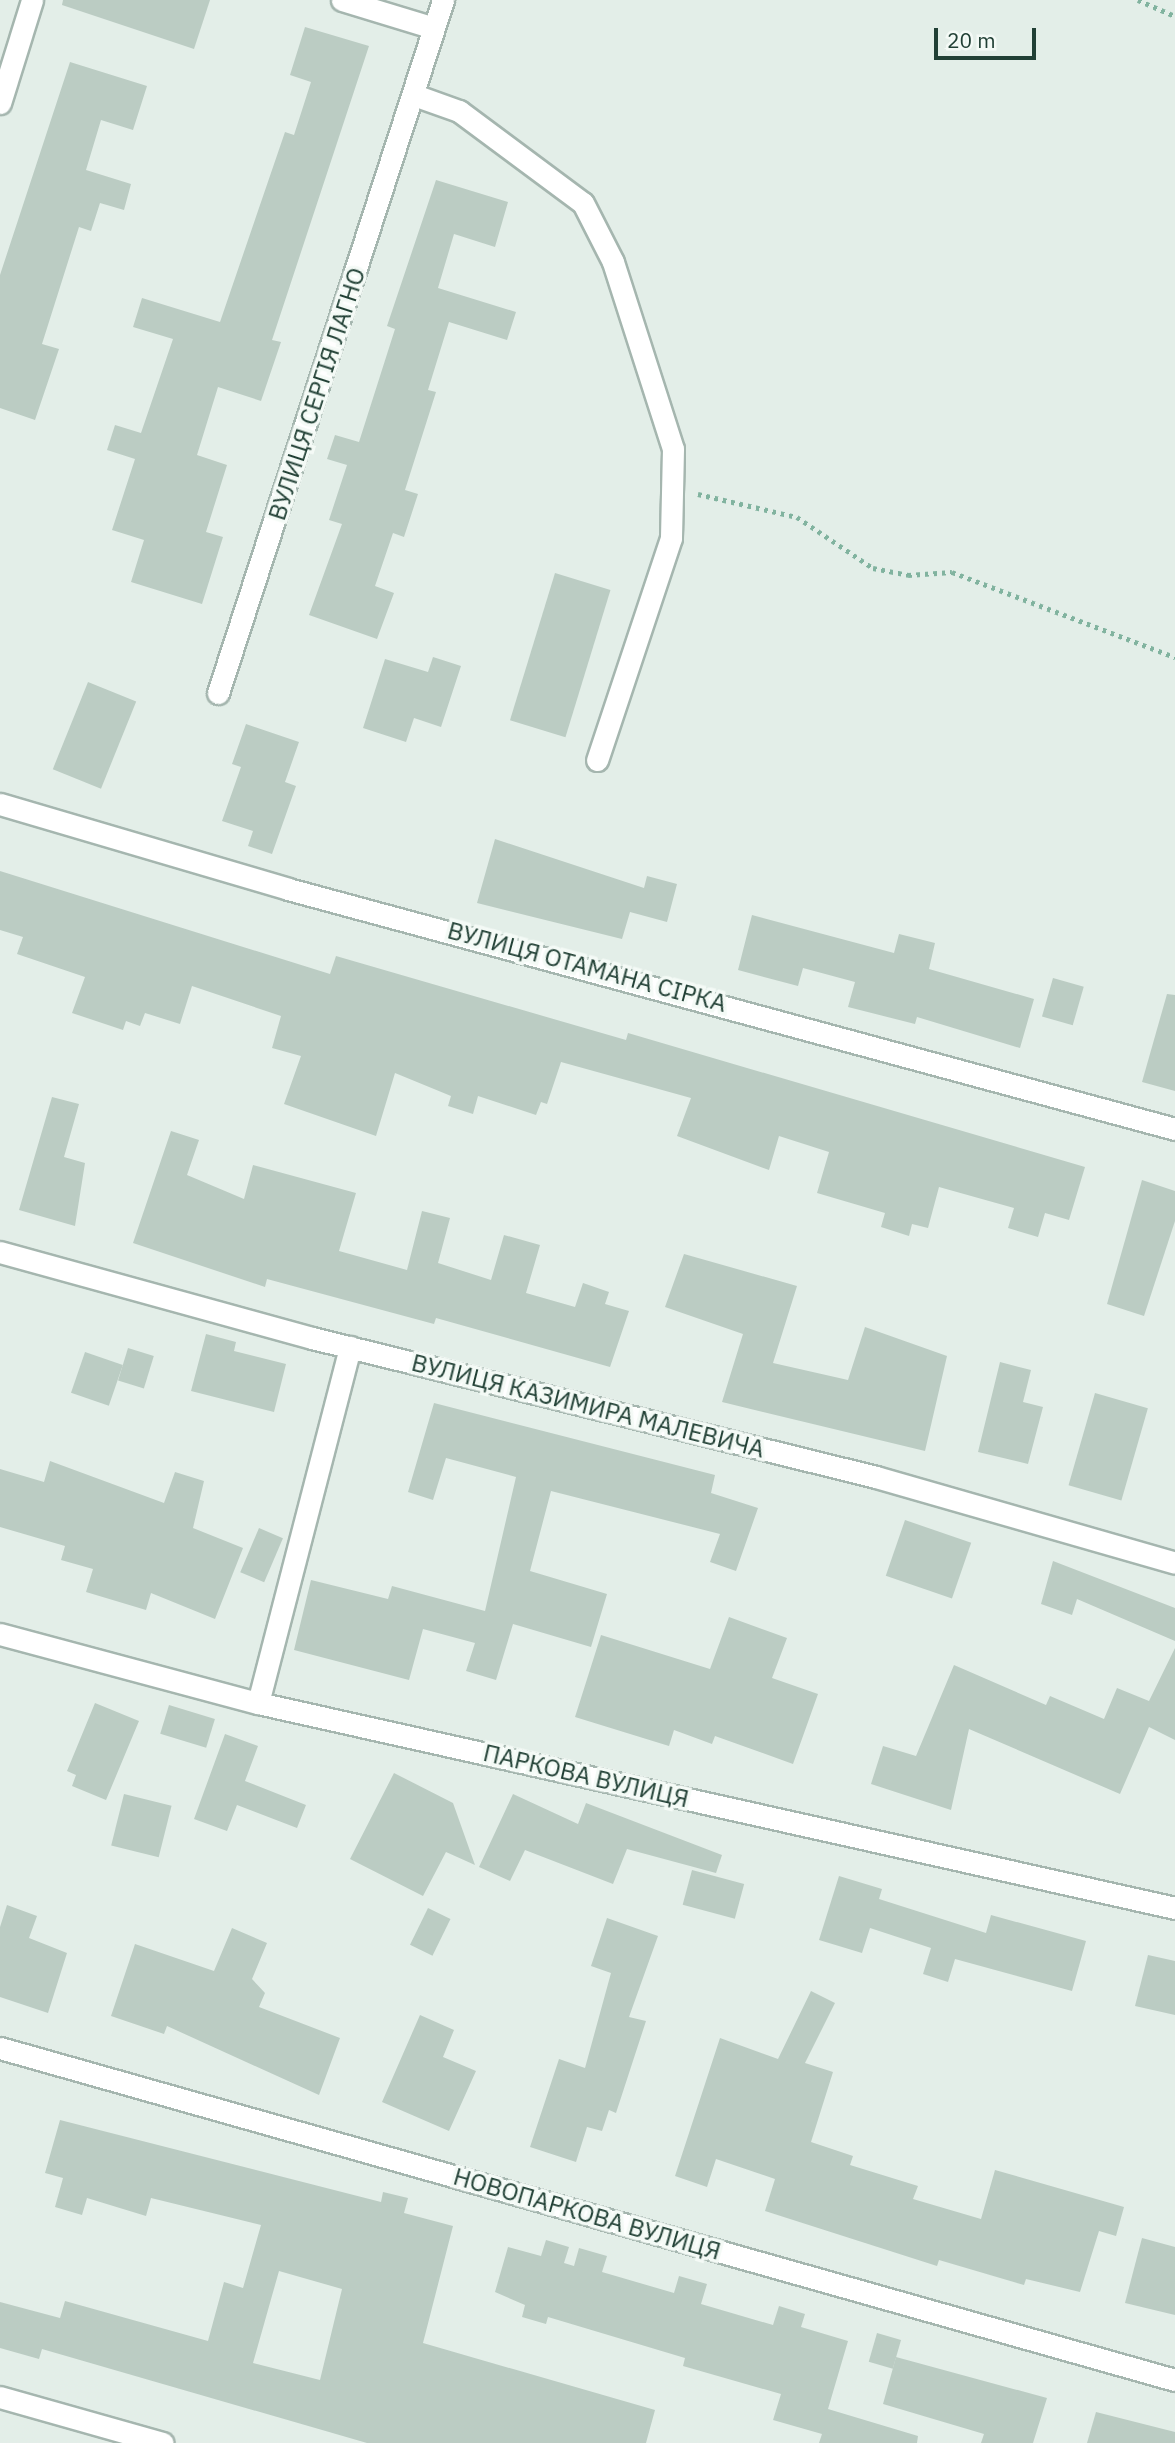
<!DOCTYPE html>
<html>
<head>
<meta charset="utf-8">
<style>
  body { margin:0 }
  #map { position:relative; width:1175px; height:2443px; overflow:hidden; background:#e3eee8; font-family:"IBM Plex Sans",sans-serif }
  div>[style] { position:absolute }
  [style*='--x'] { left:calc(var(--x)*1px); top:calc(var(--y)*1px); width:calc(var(--w)*1px); rotate:calc(var(--a)*1deg) }
  .building>* { inset:0; background:#bbccc3; transform-origin:0 0 }
  .path>* { height:4.5px; margin-top:-2.25px; transform-origin:0; background:repeating-linear-gradient(90deg,#81b39f 0 3.5px,transparent 0 8.5px) }
  .roads { filter:drop-shadow(2px 0 #a5b6af) drop-shadow(-2px 0 #a5b6af) drop-shadow(0 2px #a5b6af) drop-shadow(0 -2px #a5b6af) }
  .street>* { height:21px; margin:-10.5px; padding:0 10.5px; transform-origin:10.5px; border-radius:10.5px; background:#fff }
  .secondary>* { height:21px; margin:-10.5px; padding:0 10.5px; transform-origin:10.5px; border-radius:10.5px; background:#fff }
  span { translate:-50% -50%; white-space:nowrap; text-align:center; line-height:1.15; -webkit-text-stroke:7px #f4faf6; paint-order:stroke }
  .street-label { font-size:24px; color:#214035 }
  .scale { position:absolute; left:934px; top:28px; width:102px; height:32px; box-sizing:border-box; border:4px solid #214035; border-top:0; padding-left:9px; font-size:21px; line-height:24px; white-space:nowrap; color:#214035; -webkit-text-stroke:5px #f4faf6; paint-order:stroke }
</style>
</head>
<body>
<div id="map">
  <div class="building">
    <div style="clip-path:polygon(63px 0,210px 0,194px 49px,62px 5px)"></div>
    <div style="clip-path:polygon(305px 27px,369px 46px,272px 340px,281px 342px,261px 401px,218px 387px,197px 455px,227px 465px,206px 532px,223px 537px,202px 604px,131px 582px,144px 540px,112px 530px,135px 459px,107px 450px,115px 425px,141px 433px,173px 339px,133px 327px,142px 298px,220px 322px,285px 132px,294px 135px,311px 82px,290px 75px)"></div>
    <div style="clip-path:polygon(70px 62px,147px 86px,133px 130px,101px 120px,86px 170px,131px 184px,124px 210px,100px 203px,91px 231px,79px 227px,42px 344px,59px 349px,35px 420px,0 408px,0 275px)"></div>
    <div style="clip-path:polygon(436px 180px,508px 202px,495px 247px,454px 234px,438px 288px,516px 312px,507px 340px,449px 322px,428px 390px,436px 392px,405px 490px,418px 494px,404px 537px,393px 533px,375px 586px,394px 593px,377px 639px,309px 615px,342px 524px,329px 520px,347px 465px,327px 459px,335px 435px,359px 442px,395px 329px,387px 326px)"></div>
    <div style="left:555px;top:573px;width:58px;height:154px;rotate:17deg"></div>
    <div style="clip-path:polygon(433px 657px,461px 666px,441px 727px,414px 718px,406px 742px,363px 728px,385px 659px,428px 672px)"></div>
    <div style="left:88px;top:682px;width:52px;height:94px;rotate:22deg"></div>
    <div style="clip-path:polygon(246px 724px,299px 742px,285px 782px,296px 786px,272px 854px,248px 846px,253px 831px,222px 821px,241px 767px,232px 764px)"></div>
    <div style="clip-path:polygon(495px 839px,644px 888px,647px 876px,677px 884px,667px 922px,630px 912px,622px 939px,477px 903px)"></div>
    <div style="clip-path:polygon(0 871px,330px 974px,336px 956px,626px 1040px,628px 1033px,1085px 1167px,1069px 1220px,1045px 1213px,1038px 1237px,1008px 1228px,1014px 1208px,939px 1187px,928px 1228px,912px 1224px,909px 1236px,881px 1227px,885px 1213px,817px 1193px,829px 1152px,779px 1136px,769px 1170px,677px 1136px,691px 1098px,561px 1062px,547px 1104px,541px 1102px,536px 1115px,478px 1096px,473px 1114px,448px 1106px,451px 1096px,395px 1073px,376px 1136px,284px 1104px,301px 1056px,272px 1048px,281px 1016px,192px 986px,180px 1024px,145px 1013px,140px 1026px,126px 1021px,123px 1030px,72px 1013px,85px 977px,17px 954px,23px 937px,0 930px)"></div>
    <div style="clip-path:polygon(752px 915px,894px 953px,899px 934px,935px 943px,929px 969px,1034px 999px,1020px 1048px,917px 1017px,915px 1024px,848px 1007px,855px 982px,803px 968px,798px 986px,738px 970px)"></div>
    <div style="left:1053px;top:978px;width:32px;height:40px;rotate:16deg"></div>
    <div style="clip-path:polygon(1167px 994px,1175px 995px,1175px 1091px,1142px 1082px)"></div>
    <div style="clip-path:polygon(52px 1097px,79px 1104px,64px 1157px,85px 1163px,75px 1226px,19px 1210px)"></div>
    <div style="clip-path:polygon(171px 1131px,199px 1140px,187px 1175px,244px 1199px,253px 1165px,356px 1193px,339px 1251px,407px 1270px,422px 1211px,450px 1218px,438px 1263px,491px 1280px,504px 1235px,540px 1245px,526px 1293px,575px 1307px,583px 1283px,609px 1292px,605px 1304px,629px 1311px,610px 1367px,436px 1318px,434px 1324px,267px 1279px,265px 1287px,133px 1243px)"></div>
    <div style="clip-path:polygon(1142px 1180px,1175px 1191px,1175px 1221px,1144px 1316px,1107px 1304px)"></div>
    <div style="clip-path:polygon(684px 1254px,797px 1286px,773px 1363px,848px 1380px,865px 1327px,947px 1356px,925px 1451px,722px 1402px,743px 1334px,665px 1307px)"></div>
    <div style="clip-path:polygon(206px 1334px,236px 1342px,234px 1351px,286px 1364px,274px 1412px,191px 1391px)"></div>
    <div style="left:128px;top:1348px;width:27px;height:34px;rotate:17deg"></div>
    <div style="left:85px;top:1352px;width:40px;height:43px;rotate:19deg"></div>
    <div style="clip-path:polygon(1000px 1362px,1031px 1370px,1023px 1402px,1043px 1407px,1028px 1464px,978px 1452px)"></div>
    <div style="left:1095px;top:1393px;width:55px;height:96px;rotate:16deg"></div>
    <div style="clip-path:polygon(434px 1403px,715px 1475px,711px 1493px,758px 1508px,736px 1571px,710px 1562px,720px 1534px,551px 1491px,530px 1571px,607px 1594px,591px 1647px,513px 1624px,496px 1680px,466px 1671px,475px 1643px,423px 1629px,409px 1680px,294px 1650px,311px 1580px,388px 1599px,392px 1586px,485px 1611px,516px 1477px,446px 1458px,433px 1500px,408px 1492px)"></div>
    <div style="clip-path:polygon(50px 1461px,164px 1503px,175px 1472px,204px 1481px,193px 1528px,243px 1548px,215px 1619px,151px 1593px,146px 1610px,86px 1592px,93px 1569px,61px 1560px,65px 1546px,0 1527px,0 1469px,44px 1482px)"></div>
    <div style="left:905px;top:1520px;width:70px;height:59px;rotate:19deg"></div>
    <div style="left:259px;top:1528px;width:26px;height:48px;rotate:23deg"></div>
    <div style="clip-path:polygon(1053px 1561px,1175px 1608px,1175px 1641px,1077px 1599px,1072px 1615px,1041px 1604px)"></div>
    <div style="clip-path:polygon(729px 1617px,787px 1638px,772px 1678px,818px 1694px,793px 1764px,715px 1736px,712px 1744px,674px 1730px,669px 1746px,575px 1717px,601px 1635px,710px 1669px)"></div>
    <div style="clip-path:polygon(1175px 1648px,1175px 1740px,1149px 1727px,1120px 1794px,969px 1729px,951px 1810px,871px 1784px,883px 1746px,916px 1756px,954px 1665px,1046px 1705px,1050px 1696px,1104px 1719px,1117px 1688px,1149px 1701px)"></div>
    <div style="clip-path:polygon(95px 1703px,139px 1721px,106px 1800px,72px 1786px,76px 1775px,67px 1771px)"></div>
    <div style="left:169px;top:1705px;width:48px;height:30px;rotate:17deg"></div>
    <div style="clip-path:polygon(225px 1734px,258px 1746px,245px 1781px,306px 1805px,297px 1828px,237px 1805px,227px 1831px,194px 1819px)"></div>
    <div style="clip-path:polygon(394px 1773px,453px 1803px,475px 1865px,446px 1852px,423px 1896px,350px 1859px)"></div>
    <div style="left:124px;top:1794px;width:49px;height:53px;rotate:14deg"></div>
    <div style="clip-path:polygon(513px 1794px,578px 1824px,586px 1803px,722px 1855px,716px 1873px,627px 1849px,613px 1884px,525px 1850px,510px 1881px,479px 1867px)"></div>
    <div style="left:692px;top:1870px;width:54px;height:36px;rotate:15deg"></div>
    <div style="clip-path:polygon(839px 1876px,882px 1889px,879px 1899px,986px 1933px,991px 1915px,1086px 1941px,1072px 1991px,955px 1959px,948px 1982px,923px 1974px,931px 1948px,870px 1928px,862px 1953px,819px 1940px)"></div>
    <div style="clip-path:polygon(7px 1905px,37px 1916px,29px 1938px,67px 1953px,48px 2013px,0 1997px,0 1927px)"></div>
    <div style="left:428px;top:1908px;width:25px;height:41px;rotate:26deg"></div>
    <div style="clip-path:polygon(607px 1918px,658px 1936px,629px 2017px,646px 2021px,616px 2113px,609px 2110px,602px 2131px,587px 2127px,576px 2162px,530px 2147px,559px 2059px,585px 2068px,611px 1973px,591px 1966px)"></div>
    <div style="clip-path:polygon(232px 1928px,267px 1943px,252px 1979px,265px 1993px,259px 2007px,340px 2038px,319px 2095px,167px 2026px,164px 2034px,111px 2016px,135px 1944px,214px 1971px)"></div>
    <div style="clip-path:polygon(1148px 1955px,1175px 1961px,1175px 2015px,1135px 2006px)"></div>
    <div style="clip-path:polygon(811px 1991px,835px 2003px,805px 2063px,833px 2072px,811px 2142px,853px 2156px,850px 2165px,918px 2186px,913px 2199px,981px 2219px,995px 2170px,1124px 2207px,1116px 2236px,1099px 2231px,1080px 2292px,1026px 2279px,1024px 2285px,939px 2260px,937px 2266px,765px 2211px,775px 2179px,716px 2159px,707px 2187px,675px 2176px,720px 2038px,778px 2059px)"></div>
    <div style="clip-path:polygon(420px 2015px,454px 2030px,443px 2057px,476px 2071px,449px 2131px,382px 2102px)"></div>
    <div style="clip-path:polygon(evenodd,60px 2120px,381px 2202px,383px 2192px,408px 2198px,404px 2213px,453px 2226px,423px 2343px,655px 2410px,646px 2443px,367px 2443px,42px 2349px,39px 2359px,0 2348px,0 2302px,60px 2318px,65px 2301px,208px 2341px,224px 2282px,243px 2288px,261px 2225px,151px 2198px,146px 2216px,87px 2198px,82px 2215px,55px 2207px,63px 2178px,45px 2173px,60px 2120px,279px 2271px,342px 2289px,320px 2380px,253px 2363px,279px 2271px)"></div>
    <div style="clip-path:polygon(1142px 2238px,1175px 2247px,1175px 2315px,1125px 2303px)"></div>
    <div style="clip-path:polygon(546px 2240px,569px 2247px,564px 2263px,574px 2266px,579px 2248px,607px 2256px,602px 2272px,674px 2293px,679px 2276px,707px 2284px,701px 2304px,773px 2325px,779px 2306px,805px 2314px,801px 2327px,848px 2341px,828px 2409px,918px 2436px,917px 2443px,819px 2443px,822px 2434px,773px 2420px,781px 2394px,683px 2366px,685px 2358px,548px 2317px,546px 2324px,522px 2317px,525px 2305px,495px 2292px,508px 2247px,541px 2256px)"></div>
    <div style="left:877px;top:2333px;width:25px;height:30px;rotate:16deg"></div>
    <div style="clip-path:polygon(896px 2357px,1047px 2398px,1033px 2443px,981px 2443px,984px 2434px,883px 2404px)"></div>
    <div style="clip-path:polygon(1096px 2412px,1175px 2432px,1175px 2443px,1087px 2443px)"></div>
  </div>
  <div class="path">
    <div style="--x:1138;--y:0;--w:40;--a:23.4"></div>
    <div style="--x:698;--y:494;--w:102;--a:13.1"></div>
    <div style="--x:797;--y:517;--w:92;--a:33.9"></div>
    <div style="--x:873;--y:568;--w:36;--a:11"></div>
    <div style="--x:908;--y:575;--w:44;--a:-3.9"></div>
    <div style="--x:952;--y:572;--w:239;--a:20.9"></div>
  </div>
  <div class="roads">
    <div class="street">
      <div style="--x:342;--y:0;--w:93;--a:16.9"></div>
      <div style="--x:414;--y:95;--w:48;--a:19.6"></div>
      <div style="--x:459;--y:111;--w:154;--a:36.6"></div>
      <div style="--x:583;--y:203;--w:66;--a:63"></div>
      <div style="--x:613;--y:262;--w:196;--a:72.2"></div>
      <div style="--x:673;--y:449;--w:89;--a:91.3"></div>
      <div style="--x:671;--y:538;--w:234;--a:108.4"></div>
      <div style="--x:0;--y:103;--w:108;--a:-72.7"></div>
      <div style="--x:218;--y:693;--w:729;--a:-72.01"></div>
      <div style="--x:0;--y:804;--w:300;--a:16.4"></div>
      <div style="--x:288;--y:889;--w:919;--a:15.14"></div>
      <div style="--x:0;--y:1252;--w:324;--a:15.4"></div>
      <div style="--x:312;--y:1338;--w:581;--a:13.84"></div>
      <div style="--x:876;--y:1477;--w:311;--a:16"></div>
      <div style="--x:258;--y:1703;--w:368;--a:-75.5"></div>
      <div style="--x:0;--y:2048;--w:1221;--a:15.78"></div>
      <div style="--x:0;--y:2397;--w:169;--a:15.8"></div>
    </div>
    <div class="secondary">
      <div style="--x:0;--y:1634;--w:267;--a:15"></div>
      <div style="--x:258;--y:1703;--w:940;--a:12.6"></div>
    </div>
  </div>
  <div class="street-label">
    <span style="left:317px;top:394px;rotate:-72deg">ВУЛИЦЯ СЕРГІЯ ЛАГНО</span>
    <span style="left:587px;top:967px;rotate:15deg">ВУЛИЦЯ ОТАМАНА СІРКА</span>
    <span style="left:588px;top:1406px;rotate:14deg">ВУЛИЦЯ КАЗИМИРА МАЛЕВИЧА</span>
    <span style="left:586px;top:1776px;rotate:13deg">ПАРКОВА ВУЛИЦЯ</span>
    <span style="left:587px;top:2214px;rotate:16deg">НОВОПАРКОВА ВУЛИЦЯ</span>
  </div>
  <div class="scale">20 m</div>
</div>
</body>
</html>
